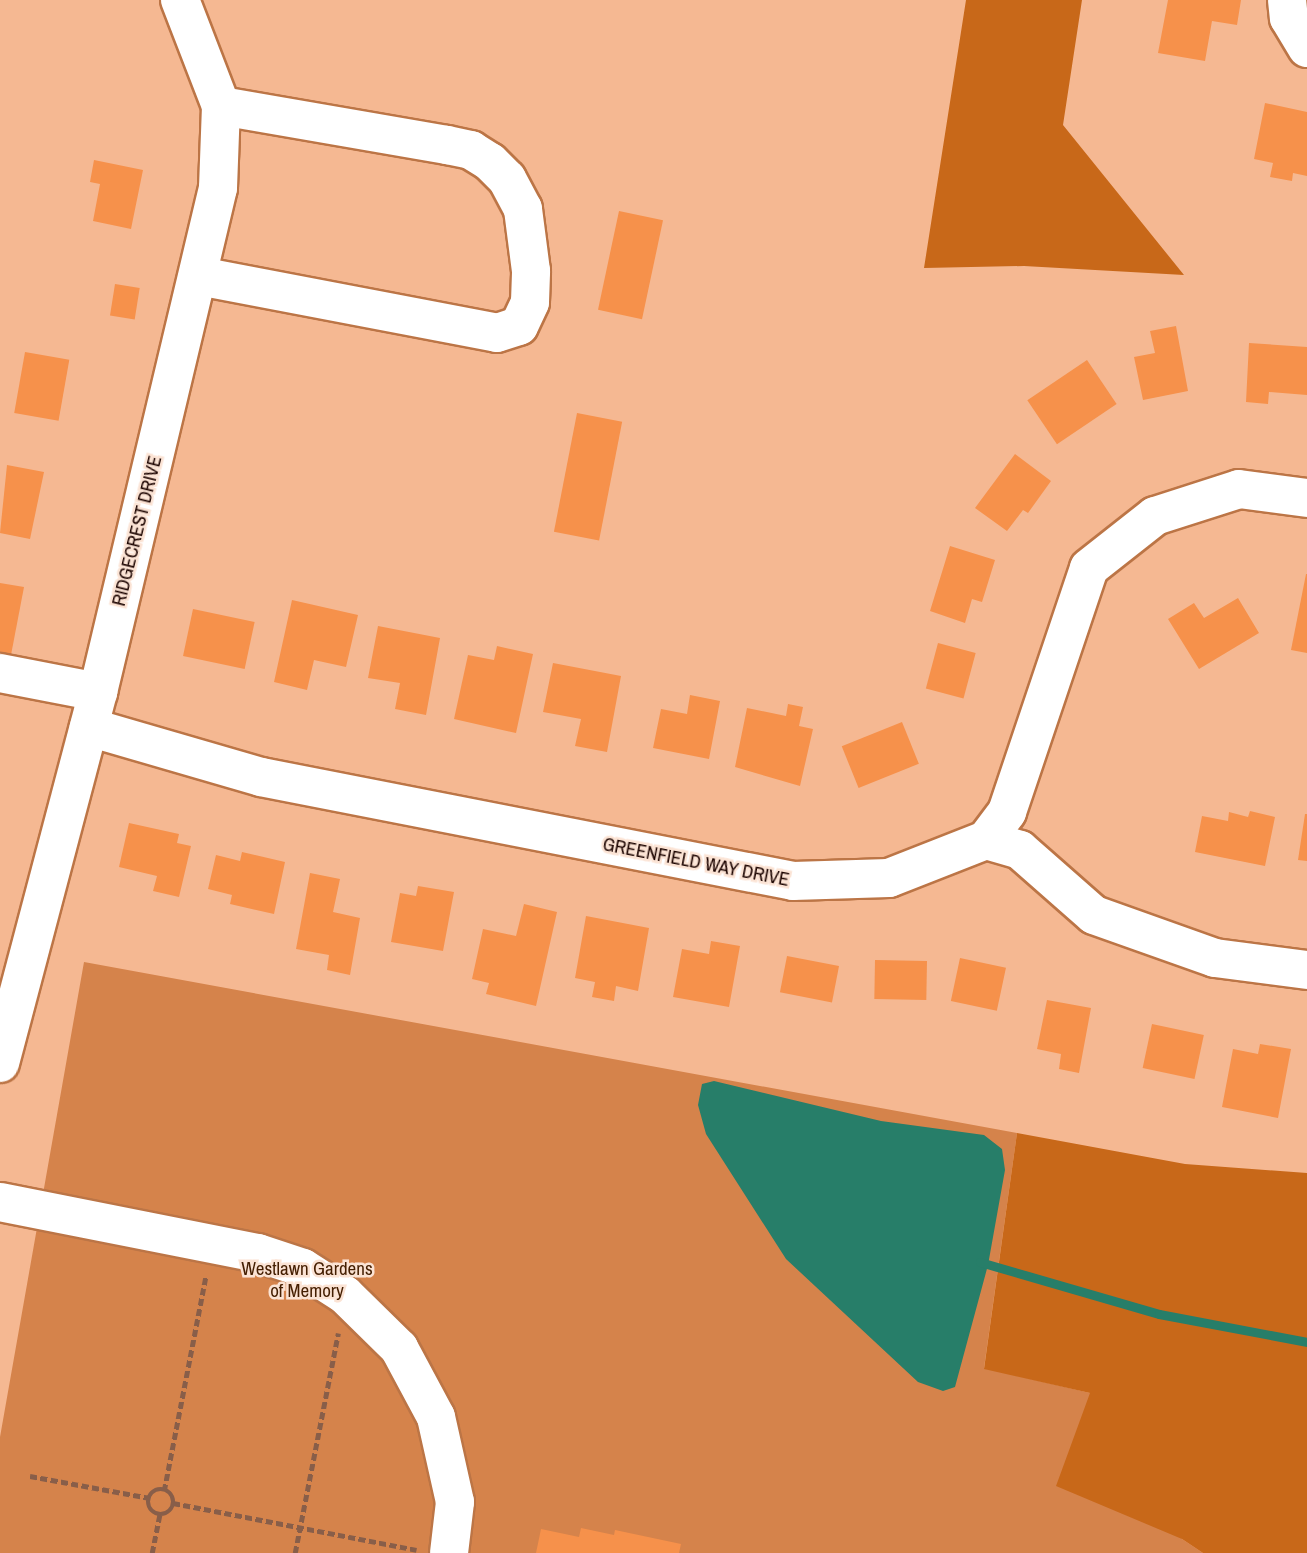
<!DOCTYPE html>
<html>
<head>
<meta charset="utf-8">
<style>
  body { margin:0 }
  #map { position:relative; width:1307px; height:1553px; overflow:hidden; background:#f5b892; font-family:"Archivo Narrow",sans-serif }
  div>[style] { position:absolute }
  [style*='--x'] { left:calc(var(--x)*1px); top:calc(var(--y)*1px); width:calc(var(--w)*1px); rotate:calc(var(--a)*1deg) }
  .green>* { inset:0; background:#d5834b }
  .forest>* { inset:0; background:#c86819 }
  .water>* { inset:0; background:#277e69 }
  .stream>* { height:9px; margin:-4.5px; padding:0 4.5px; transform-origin:4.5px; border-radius:4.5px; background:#277e69 }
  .building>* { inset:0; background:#f6914b; transform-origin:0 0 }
  .path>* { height:4.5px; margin-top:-2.25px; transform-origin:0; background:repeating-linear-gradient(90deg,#885e49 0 7px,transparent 0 10.5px) }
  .path>.ring { margin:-2.25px; padding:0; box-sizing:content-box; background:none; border:4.5px solid #885e49; border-radius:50% }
  .roads { filter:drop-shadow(2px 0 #bc7546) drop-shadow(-2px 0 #bc7546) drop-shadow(0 2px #bc7546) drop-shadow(0 -2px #bc7546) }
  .minor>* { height:38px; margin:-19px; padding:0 19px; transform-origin:19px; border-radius:19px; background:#fff }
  span { translate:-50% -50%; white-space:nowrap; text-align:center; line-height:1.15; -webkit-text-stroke:5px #fbe3d4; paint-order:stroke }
  .street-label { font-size:19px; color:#1c0400 }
  .park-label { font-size:19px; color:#441e01 }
</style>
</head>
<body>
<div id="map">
  <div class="green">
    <div style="clip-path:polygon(84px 962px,1017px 1133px,984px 1368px,1090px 1393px,1182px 1539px,1203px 1553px,0 1553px,0 1437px)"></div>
  </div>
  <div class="forest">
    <div style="clip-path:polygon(966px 0,1082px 0,1063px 125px,1184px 275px,1024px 266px,924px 268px)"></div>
    <div style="clip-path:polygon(1017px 1133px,1185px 1164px,1307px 1173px,1307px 1553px,1203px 1553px,1182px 1539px,1056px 1486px,1090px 1393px,984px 1369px)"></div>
  </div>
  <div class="water">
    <div style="clip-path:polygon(714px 1081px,881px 1121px,984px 1135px,1002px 1149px,1005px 1170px,988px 1265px,955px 1387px,943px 1391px,918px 1382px,786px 1259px,706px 1134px,698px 1105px,702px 1084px)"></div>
  </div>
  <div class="stream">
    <div style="--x:980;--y:1262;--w:186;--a:16.2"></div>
    <div style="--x:1159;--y:1314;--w:151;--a:10.7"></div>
  </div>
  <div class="building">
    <div style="clip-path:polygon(1168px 0,1241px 0,1237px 25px,1212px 21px,1205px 61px,1158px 53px)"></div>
    <div style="clip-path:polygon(1265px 103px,1307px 112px,1307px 176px,1293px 173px,1292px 181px,1270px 177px,1273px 163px,1254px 159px)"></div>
    <div style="clip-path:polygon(94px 160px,143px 170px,131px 229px,93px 221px,100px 184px,90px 182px)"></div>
    <div style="left:619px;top:211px;width:45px;height:101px;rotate:12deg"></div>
    <div style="left:115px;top:284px;width:25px;height:32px;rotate:9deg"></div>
    <div style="clip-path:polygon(1176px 326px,1188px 391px,1143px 400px,1134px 357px,1155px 353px,1150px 331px)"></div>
    <div style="clip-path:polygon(1249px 343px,1307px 347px,1307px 395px,1269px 392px,1268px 404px,1246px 402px)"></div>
    <div style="left:25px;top:352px;width:45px;height:62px;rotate:10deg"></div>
    <div style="left:1087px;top:360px;width:53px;height:72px;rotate:56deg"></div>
    <div style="left:577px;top:413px;width:46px;height:121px;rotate:11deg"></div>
    <div style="clip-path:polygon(1015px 454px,1051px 481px,1028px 513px,1023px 510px,1007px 531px,975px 508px)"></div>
    <div style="clip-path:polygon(7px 465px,44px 472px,30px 539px,0 533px)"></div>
    <div style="clip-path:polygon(950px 546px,995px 560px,982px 602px,972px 599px,965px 623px,930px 611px)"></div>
    <div style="clip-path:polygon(1306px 574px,1307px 574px,1307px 653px,1291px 650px)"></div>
    <div style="clip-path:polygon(0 583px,24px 587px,11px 655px,0 653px)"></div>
    <div style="clip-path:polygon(1238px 598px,1259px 633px,1199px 669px,1168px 619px,1194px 603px,1204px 618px)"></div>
    <div style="clip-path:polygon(292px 600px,358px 615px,346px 667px,314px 660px,307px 690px,274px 682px)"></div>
    <div style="left:193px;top:609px;width:63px;height:48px;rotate:12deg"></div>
    <div style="clip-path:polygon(378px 626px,440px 638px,426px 715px,395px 709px,400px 683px,368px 678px)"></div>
    <div style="left:938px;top:643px;width:39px;height:47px;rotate:15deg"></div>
    <div style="clip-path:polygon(497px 646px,533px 654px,516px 733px,454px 719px,468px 655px,494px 660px)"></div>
    <div style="clip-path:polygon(553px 663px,621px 676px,607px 752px,575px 746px,581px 719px,543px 712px)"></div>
    <div style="clip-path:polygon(690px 695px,720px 701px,709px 759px,653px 748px,661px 709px,687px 714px)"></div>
    <div style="clip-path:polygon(788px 704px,803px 707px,799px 726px,813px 729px,800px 786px,735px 767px,747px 708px,786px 716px)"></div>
    <div style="left:902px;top:722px;width:45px;height:65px;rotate:68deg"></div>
    <div style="clip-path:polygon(1250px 811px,1275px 817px,1265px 866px,1195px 852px,1202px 816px,1228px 821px,1229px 812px,1248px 817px)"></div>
    <div style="clip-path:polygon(1305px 814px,1307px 814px,1307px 861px,1298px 860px)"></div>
    <div style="clip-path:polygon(129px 823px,179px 834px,177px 843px,191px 846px,179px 897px,153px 891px,157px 876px,119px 867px)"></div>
    <div style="clip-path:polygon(242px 852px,285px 862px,274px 914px,230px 904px,232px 895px,208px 889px,216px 855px,240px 861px)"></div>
    <div style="clip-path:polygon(310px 873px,340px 879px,333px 912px,360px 918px,350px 975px,327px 970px,329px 955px,296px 949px)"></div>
    <div style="clip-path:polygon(418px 886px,454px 892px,443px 951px,391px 942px,400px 893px,416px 896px)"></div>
    <div style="clip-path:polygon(524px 904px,557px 912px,536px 1006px,486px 994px,489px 983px,472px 979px,483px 929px,516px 936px)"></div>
    <div style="clip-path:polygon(586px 916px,649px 928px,638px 991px,616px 986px,614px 1001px,592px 997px,595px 982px,575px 978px)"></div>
    <div style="clip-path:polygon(711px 941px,740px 946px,729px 1007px,673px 997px,682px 949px,709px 954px)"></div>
    <div style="left:787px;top:956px;width:53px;height:37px;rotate:11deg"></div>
    <div style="left:960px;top:958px;width:47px;height:44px;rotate:12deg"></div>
    <div style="left:875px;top:960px;width:52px;height:39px;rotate:1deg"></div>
    <div style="clip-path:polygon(1047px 1000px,1091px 1008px,1079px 1073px,1059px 1069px,1061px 1054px,1037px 1049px)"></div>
    <div style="left:1152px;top:1024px;width:53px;height:45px;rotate:12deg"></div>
    <div style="clip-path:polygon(1260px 1044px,1291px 1049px,1278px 1118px,1222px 1107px,1233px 1049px,1258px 1054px)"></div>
    <div style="clip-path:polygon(581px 1528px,614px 1535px,615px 1530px,681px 1544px,679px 1553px,536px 1553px,541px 1529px,579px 1537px)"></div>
  </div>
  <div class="path">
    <div style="--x:30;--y:1476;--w:122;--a:10.4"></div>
    <div class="ring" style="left:148px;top:1489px;width:21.5px;height:21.5px"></div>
    <div style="--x:164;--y:1491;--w:220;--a:-79"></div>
    <div style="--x:173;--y:1503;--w:248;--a:10.9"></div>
    <div style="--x:152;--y:1553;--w:41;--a:-78.7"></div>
    <div style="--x:295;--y:1553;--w:224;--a:-78.9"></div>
  </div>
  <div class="roads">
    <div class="minor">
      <div style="--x:1287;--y:0;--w:18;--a:84"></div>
      <div style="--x:1289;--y:18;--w:35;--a:59"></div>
      <div style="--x:199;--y:276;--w:303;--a:10.8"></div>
      <div style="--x:497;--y:333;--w:23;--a:-18"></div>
      <div style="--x:519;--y:326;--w:26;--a:-65"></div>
      <div style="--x:530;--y:302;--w:31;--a:-88"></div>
      <div style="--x:531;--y:271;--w:63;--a:-97.4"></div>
      <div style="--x:523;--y:209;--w:34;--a:-118"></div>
      <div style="--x:507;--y:179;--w:24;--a:-135"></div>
      <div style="--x:490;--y:162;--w:22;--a:-148"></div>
      <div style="--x:471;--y:150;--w:25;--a:-168"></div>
      <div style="--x:447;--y:145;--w:229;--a:-170.2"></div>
      <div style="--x:0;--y:673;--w:100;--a:11"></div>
      <div style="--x:89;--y:727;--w:179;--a:16.2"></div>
      <div style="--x:261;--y:777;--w:542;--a:11.06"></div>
      <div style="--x:793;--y:881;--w:96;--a:-1.8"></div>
      <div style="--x:889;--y:878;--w:104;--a:-21.4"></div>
      <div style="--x:986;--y:840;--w:35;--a:-53"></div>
      <div style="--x:1007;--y:812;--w:257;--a:-71.4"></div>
      <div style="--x:1089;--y:568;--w:84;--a:-38.2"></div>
      <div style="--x:1155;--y:516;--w:88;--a:-17.8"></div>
      <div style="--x:1239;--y:489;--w:69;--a:7.5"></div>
      <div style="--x:986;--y:840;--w:35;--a:16"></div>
      <div style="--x:1020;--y:850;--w:98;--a:41.3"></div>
      <div style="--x:1094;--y:915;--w:128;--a:19.6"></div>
      <div style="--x:1215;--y:958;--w:93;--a:7.4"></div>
      <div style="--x:0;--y:1063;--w:384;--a:-75.2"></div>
      <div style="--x:98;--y:692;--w:518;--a:-76.61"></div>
      <div style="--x:218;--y:188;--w:82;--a:-87.9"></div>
      <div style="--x:221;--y:106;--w:114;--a:-111.1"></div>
      <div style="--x:0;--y:1202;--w:263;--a:11.2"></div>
      <div style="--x:258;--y:1253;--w:47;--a:18.4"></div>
      <div style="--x:303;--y:1268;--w:50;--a:32.7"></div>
      <div style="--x:345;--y:1295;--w:76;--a:44.5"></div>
      <div style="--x:399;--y:1348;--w:78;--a:61.8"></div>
      <div style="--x:436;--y:1417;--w:87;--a:77.4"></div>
      <div style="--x:455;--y:1502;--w:51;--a:96.7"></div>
    </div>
  </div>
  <div class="street-label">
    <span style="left:137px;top:531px;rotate:-76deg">RIDGECREST DRIVE</span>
    <span style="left:696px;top:862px;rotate:11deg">GREENFIELD WAY DRIVE</span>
  </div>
  <div class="park-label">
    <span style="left:307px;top:1280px">Westlawn Gardens<br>of Memory</span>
  </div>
</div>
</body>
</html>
